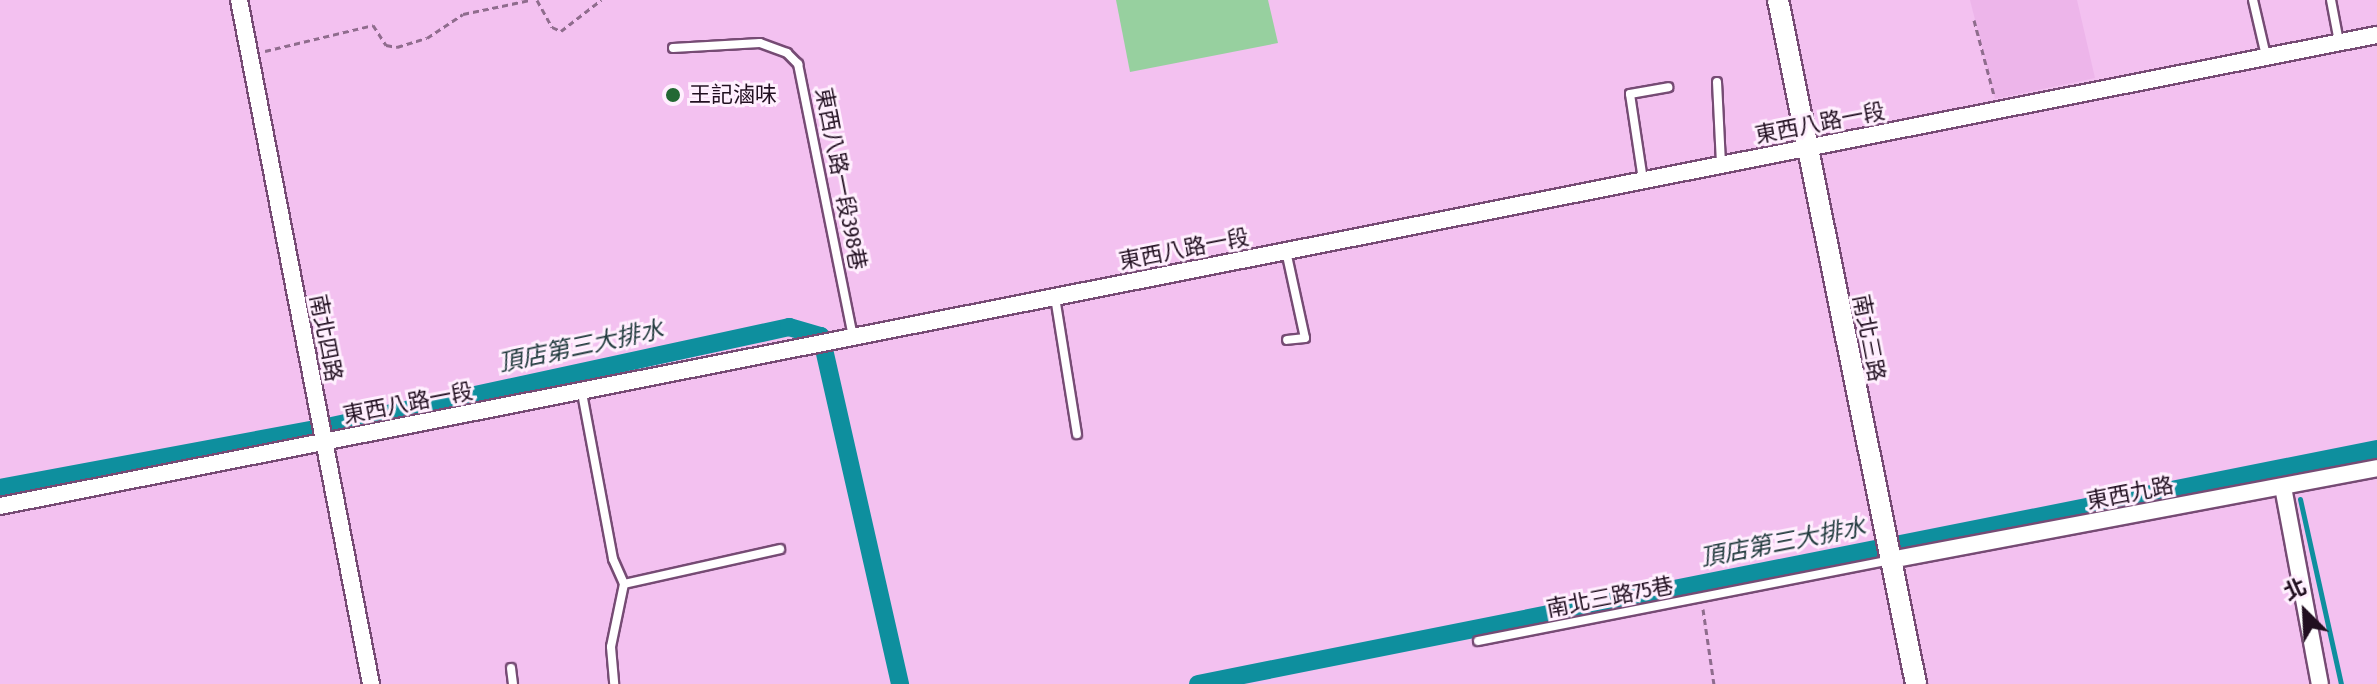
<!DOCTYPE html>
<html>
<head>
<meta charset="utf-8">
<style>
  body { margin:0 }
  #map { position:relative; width:2377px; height:684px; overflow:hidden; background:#f3c1f0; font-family:"Fira Sans Condensed","Noto Sans TC",sans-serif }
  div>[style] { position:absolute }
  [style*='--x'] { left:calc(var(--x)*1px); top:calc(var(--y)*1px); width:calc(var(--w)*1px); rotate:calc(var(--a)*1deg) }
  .built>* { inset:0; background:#edb5ea }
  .green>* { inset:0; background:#97d09f }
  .stream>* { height:5px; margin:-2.5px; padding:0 2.5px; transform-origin:2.5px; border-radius:2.5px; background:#0e8f9e }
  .canal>* { height:18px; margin:-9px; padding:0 9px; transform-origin:9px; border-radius:9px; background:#0e8f9e }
  .path>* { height:3px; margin-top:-1.5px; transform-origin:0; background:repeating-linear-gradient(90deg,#8f6c8d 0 6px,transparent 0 10px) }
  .roads { filter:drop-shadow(2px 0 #764b74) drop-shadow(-2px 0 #764b74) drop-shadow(0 2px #764b74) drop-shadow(0 -2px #764b74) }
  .service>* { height:8px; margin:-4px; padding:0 4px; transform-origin:4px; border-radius:4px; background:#fff }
  .minor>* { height:16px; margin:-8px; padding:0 8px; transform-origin:8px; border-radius:8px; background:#fff }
  .tertiary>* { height:20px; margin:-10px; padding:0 10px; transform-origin:10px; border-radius:10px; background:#fff }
  .dots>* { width:22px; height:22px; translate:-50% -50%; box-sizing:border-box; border:4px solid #ffeffe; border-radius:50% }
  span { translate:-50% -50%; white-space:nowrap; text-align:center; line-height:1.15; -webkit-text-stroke:6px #ffeffe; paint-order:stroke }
  .poi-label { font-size:22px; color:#210f20 }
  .left { translate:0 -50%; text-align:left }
  .street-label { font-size:22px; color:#210f20 }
  .water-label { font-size:24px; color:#223b3e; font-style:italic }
  .north { position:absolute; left:2265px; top:572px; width:80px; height:80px; -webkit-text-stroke:6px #ffeffe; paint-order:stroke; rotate:336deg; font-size:22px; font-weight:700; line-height:32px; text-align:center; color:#210f20 }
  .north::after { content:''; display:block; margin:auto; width:28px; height:36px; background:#210f20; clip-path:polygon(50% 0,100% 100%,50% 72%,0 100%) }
</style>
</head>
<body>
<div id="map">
  <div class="built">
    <div style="clip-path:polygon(1970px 0,2077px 0,2095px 78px,1995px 99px)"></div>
  </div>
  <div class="green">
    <div style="clip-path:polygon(1116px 0,1268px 0,1278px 43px,1130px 72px)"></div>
  </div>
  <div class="stream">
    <div style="--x:2300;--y:499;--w:189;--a:77.5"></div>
  </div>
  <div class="canal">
    <div style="--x:0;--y:488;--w:333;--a:-10.6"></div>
    <div style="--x:327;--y:427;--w:473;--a:-12.2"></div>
    <div style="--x:789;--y:327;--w:33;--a:16"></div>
    <div style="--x:821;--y:336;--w:357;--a:77.2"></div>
    <div style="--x:1198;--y:684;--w:1202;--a:-11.27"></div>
  </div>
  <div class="path">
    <div style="--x:537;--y:0;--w:31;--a:61"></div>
    <div style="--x:552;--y:27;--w:10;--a:24"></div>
    <div style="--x:561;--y:31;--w:51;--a:-37.8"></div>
    <div style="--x:1974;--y:20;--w:78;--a:75.1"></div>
    <div style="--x:265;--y:51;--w:111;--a:-13.5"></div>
    <div style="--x:373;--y:25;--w:24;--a:57"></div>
    <div style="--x:386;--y:45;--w:11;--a:10"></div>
    <div style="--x:397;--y:47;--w:31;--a:-17"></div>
    <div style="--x:427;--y:38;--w:43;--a:-33.7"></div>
    <div style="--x:463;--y:14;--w:68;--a:-11.8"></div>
    <div style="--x:1703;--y:609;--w:76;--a:81.7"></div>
  </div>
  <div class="roads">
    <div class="service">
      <div style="--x:2253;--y:0;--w:57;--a:76.9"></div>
      <div style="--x:2331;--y:0;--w:43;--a:79.2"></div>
      <div style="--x:673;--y:48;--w:87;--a:-3.3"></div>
      <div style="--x:760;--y:43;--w:29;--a:20"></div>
      <div style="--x:787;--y:53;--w:16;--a:45"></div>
      <div style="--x:798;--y:64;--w:278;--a:78.6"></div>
      <div style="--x:1717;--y:82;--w:83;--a:87.2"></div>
      <div style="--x:1643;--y:180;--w:87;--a:-98.6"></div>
      <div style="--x:1630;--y:94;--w:39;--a:-10"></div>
      <div style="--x:1286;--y:251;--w:89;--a:77.7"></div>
      <div style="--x:1305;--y:338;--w:18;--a:174"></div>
      <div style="--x:1055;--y:297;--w:139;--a:80.9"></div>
      <div style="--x:582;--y:393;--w:169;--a:79.4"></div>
      <div style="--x:613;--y:559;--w:27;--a:66"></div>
      <div style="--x:624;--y:584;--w:64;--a:101.7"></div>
      <div style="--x:611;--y:647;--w:37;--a:85"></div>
      <div style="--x:624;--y:584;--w:160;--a:-12.6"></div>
      <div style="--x:1478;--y:641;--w:419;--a:-11.1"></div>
      <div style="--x:511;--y:668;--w:16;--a:83"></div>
    </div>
    <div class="minor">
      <div style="--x:239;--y:0;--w:697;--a:79.08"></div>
      <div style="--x:2283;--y:487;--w:200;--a:79.4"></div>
      <div style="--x:0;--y:506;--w:2423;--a:-11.21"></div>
      <div style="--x:1891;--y:560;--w:495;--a:-10.7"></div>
    </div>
    <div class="tertiary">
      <div style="--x:1778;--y:0;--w:698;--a:78.59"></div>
    </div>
  </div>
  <div class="dots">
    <div style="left:673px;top:95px;background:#236833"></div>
  </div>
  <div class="poi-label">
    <span class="left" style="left:689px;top:95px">王記滷味</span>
  </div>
  <div class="street-label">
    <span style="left:1820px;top:123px;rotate:-11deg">東西八路一段</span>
    <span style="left:841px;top:179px;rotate:79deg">東西八路一段398巷</span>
    <span style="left:1184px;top:249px;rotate:-11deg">東西八路一段</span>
    <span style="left:326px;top:338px;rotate:79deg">南北四路</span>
    <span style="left:1869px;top:338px;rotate:79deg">南北三路</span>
    <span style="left:408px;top:403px;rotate:-11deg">東西八路一段</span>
    <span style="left:2130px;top:493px;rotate:-11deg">東西九路</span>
    <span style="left:1610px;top:597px;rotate:-11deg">南北三路75巷</span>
  </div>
  <div class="water-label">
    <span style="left:581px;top:347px;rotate:-12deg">頂店第三大排水</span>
    <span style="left:1783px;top:543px;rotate:-11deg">頂店第三大排水</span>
  </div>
  <div class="north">北</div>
</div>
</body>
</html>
